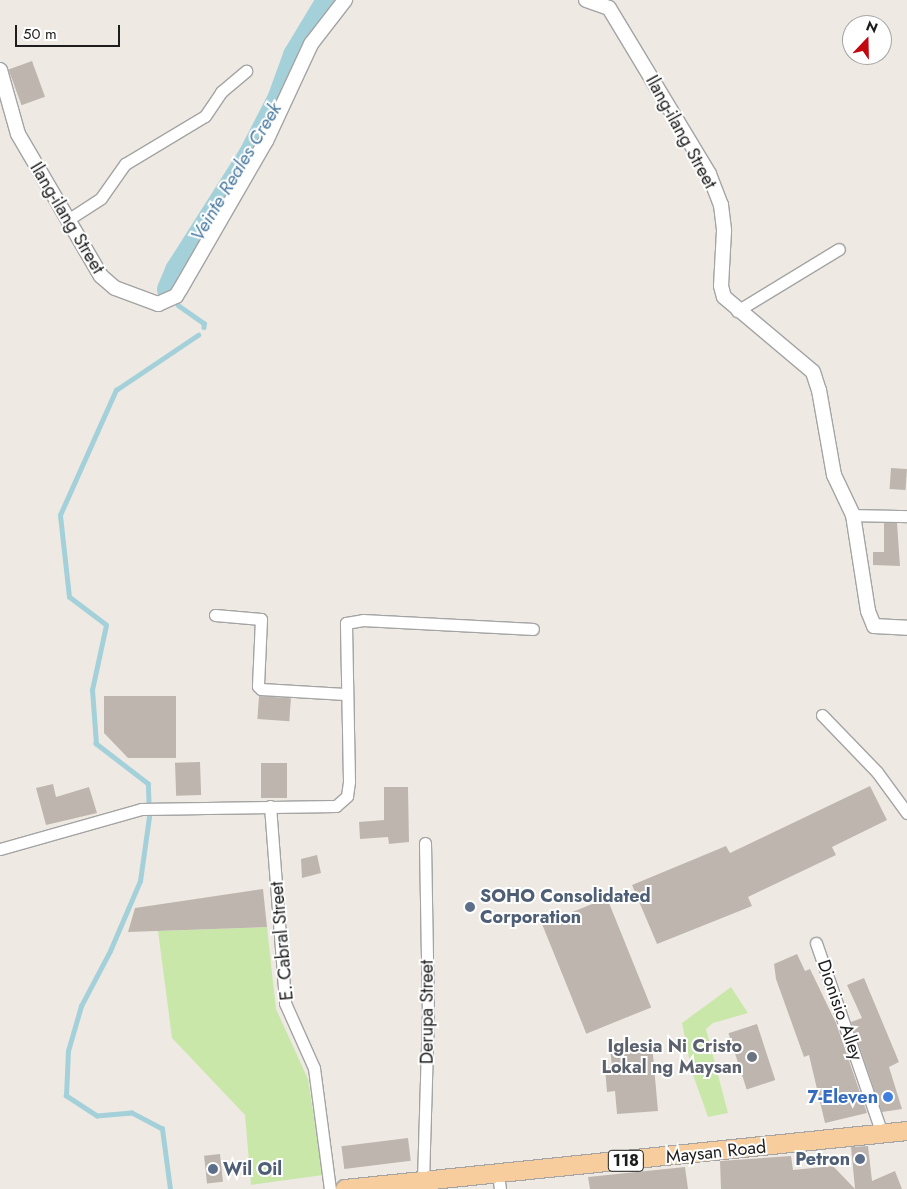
<!DOCTYPE html>
<html>
<head>
<meta charset="utf-8">
<style>
  body { margin:0 }
  #map { position:relative; width:907px; height:1189px; overflow:hidden; background:#eeeae3; font-family:Jost,sans-serif }
  div>[style] { position:absolute }
  [style*='--x'] { left:calc(var(--x)*1px); top:calc(var(--y)*1px); width:calc(var(--w)*1px); rotate:calc(var(--a)*1deg) }
  .grass>* { inset:0; background:#cae7aa }
  .stream>* { height:4.5px; margin:-2.25px; padding:0 2.25px; transform-origin:2.25px; border-radius:2.25px; background:#a4d0da }
  .river>* { height:25px; margin:-12.5px; padding:0 12.5px; transform-origin:12.5px; border-radius:12.5px; background:#a4d0da }
  .building>* { inset:0; background:#beb5af; transform-origin:0 0 }
  .roads { filter:drop-shadow(1px 0 #a4a4a4) drop-shadow(-1px 0 #a4a4a4) drop-shadow(0 1px #a4a4a4) drop-shadow(0 -1px #a4a4a4) }
  .minor>* { height:11px; margin:-5.5px; padding:0 5.5px; transform-origin:5.5px; border-radius:5.5px; background:#fff }
  .tertiary>* { height:14px; margin:-7px; padding:0 7px; transform-origin:7px; border-radius:7px; background:#fff }
  .primary>* { height:18px; margin:-9px; padding:0 9px; transform-origin:9px; border-radius:9px; background:#f8cd9d }
  .dots>* { width:14px; height:14px; translate:-50% -50%; box-sizing:border-box; border:2px solid #fff; border-radius:50% }
  span { translate:-50% -50%; white-space:nowrap; text-align:center; line-height:1.15; -webkit-text-stroke:4px #fff; paint-order:stroke }
  .shield-label span { padding:1px 4px; background:#fff; border:1px solid; border-radius:4px; -webkit-text-stroke-width:0 }
  .shield-label { font-size:16px; color:#1d1d1d; font-weight:700 }
  .street-label { font-size:18px; color:#1d1d1d }
  .service-label { font-size:18px; color:#4e5e75; font-weight:700 }
  .left { translate:0 -50%; text-align:left }
  .right { translate:-100% -50%; text-align:right }
  .worship-label { font-size:18px; color:#5b616d; font-weight:700 }
  .shop-label { font-size:18px; color:#366cbe; font-weight:700 }
  .water-label { font-size:19px; color:#4a7aa1; font-style:italic }
  .north { position:absolute; left:842px; top:15px; width:50px; height:50px; box-sizing:border-box; background:#fff; border:1px solid #a5a5a5; border-radius:50%; rotate:21deg; font-size:14px; font-weight:700; line-height:20px; text-align:center; color:#1d1d1d }
  .north::after { content:''; display:block; margin:auto; width:18px; height:22px; background:#c3070f; clip-path:polygon(50% 0,100% 100%,50% 72%,0 100%) }
  .scale { position:absolute; left:15px; top:25px; width:105px; height:22px; box-sizing:border-box; border:2px solid #1d1d1d; border-top:0; padding-left:6px; font-size:15px; line-height:18px; white-space:nowrap; color:#1d1d1d; -webkit-text-stroke:4px #fff; paint-order:stroke }
</style>
</head>
<body>
<div id="map">
  <div class="grass">
    <div style="clip-path:polygon(267px 927px,276px 1009px,308px 1079px,323px 1175px,251px 1185px,245px 1115px,172px 1038px,158px 931px)"></div>
    <div style="clip-path:polygon(731px 987px,748px 1013px,713px 1023px,706px 1029px,728px 1113px,708px 1117px,692px 1072px,682px 1023px)"></div>
  </div>
  <div class="stream">
    <div style="--x:178;--y:305;--w:32;--a:35"></div>
    <div style="--x:204;--y:323;--w:4;--a:90"></div>
    <div style="--x:170;--y:1189;--w:61;--a:-97.6"></div>
    <div style="--x:162;--y:1129;--w:34;--a:-152"></div>
    <div style="--x:132;--y:1113;--w:35;--a:175"></div>
    <div style="--x:97;--y:1116;--w:37;--a:-147"></div>
    <div style="--x:66;--y:1096;--w:45;--a:-87.5"></div>
    <div style="--x:68;--y:1051;--w:47;--a:-73.9"></div>
    <div style="--x:81;--y:1006;--w:62;--a:-62.2"></div>
    <div style="--x:110;--y:951;--w:76;--a:-66.8"></div>
    <div style="--x:140;--y:881;--w:65;--a:-82"></div>
    <div style="--x:149;--y:817;--w:33;--a:-92"></div>
    <div style="--x:148;--y:784;--w:66;--a:-142.4"></div>
    <div style="--x:96;--y:744;--w:54;--a:-94.2"></div>
    <div style="--x:92;--y:690;--w:66;--a:-77.8"></div>
    <div style="--x:106;--y:625;--w:46;--a:-142.9"></div>
    <div style="--x:69;--y:597;--w:82;--a:-96.3"></div>
    <div style="--x:60;--y:515;--w:137;--a:-65.9"></div>
    <div style="--x:116;--y:390;--w:99;--a:-33.9"></div>
  </div>
  <div class="river">
    <div style="--x:169;--y:289;--w:21;--a:-67"></div>
    <div style="--x:177;--y:270;--w:136;--a:-57.6"></div>
    <div style="--x:250;--y:155;--w:63;--a:-62.6"></div>
    <div style="--x:279;--y:99;--w:47;--a:-70"></div>
    <div style="--x:295;--y:55;--w:64;--a:-59"></div>
  </div>
  <div class="building">
    <div style="left:32px;top:61px;width:38px;height:25px;rotate:70deg"></div>
    <div style="left:891px;top:468px;width:16px;height:21px;rotate:4deg"></div>
    <div style="clip-path:polygon(884px 523px,897px 523px,900px 566px,873px 565px,873px 552px,884px 552px)"></div>
    <div style="clip-path:polygon(104px 696px,176px 696px,176px 758px,128px 758px,104px 733px)"></div>
    <div style="left:259px;top:696px;width:32px;height:23px;rotate:4deg"></div>
    <div style="left:200px;top:762px;width:33px;height:25px;rotate:88deg"></div>
    <div style="left:261px;top:763px;width:26px;height:35px"></div>
    <div style="clip-path:polygon(53px 784px,56px 797px,89px 787px,97px 813px,46px 825px,36px 788px)"></div>
    <div style="clip-path:polygon(870px 786px,887px 820px,832px 847px,836px 855px,748px 897px,752px 906px,657px 944px,632px 885px,726px 846px,730px 853px)"></div>
    <div style="clip-path:polygon(384px 787px,408px 787px,409px 842px,389px 844px,388px 837px,360px 839px,359px 822px,384px 820px)"></div>
    <div style="clip-path:polygon(317px 855px,321px 873px,302px 878px,301px 859px)"></div>
    <div style="clip-path:polygon(263px 889px,267px 927px,128px 932px,135px 908px)"></div>
    <div style="left:607px;top:898px;width:118px;height:70px;rotate:68deg"></div>
    <div style="clip-path:polygon(797px 954px,805px 971px,810px 969px,836px 1023px,867px 1113px,825px 1123px,809px 1055px,804px 1057px,776px 979px,774px 964px)"></div>
    <div style="clip-path:polygon(864px 978px,899px 1062px,889px 1067px,902px 1109px,882px 1112px,851px 1022px,862px 1018px,847px 985px)"></div>
    <div style="left:757px;top:1024px;width:59px;height:30px;rotate:72deg"></div>
    <div style="clip-path:polygon(652px 1044px,658px 1111px,617px 1114px,615px 1091px,607px 1092px,605px 1068px,612px 1067px,610px 1047px)"></div>
    <div style="left:408px;top:1138px;width:23px;height:67px;rotate:83deg"></div>
    <div style="clip-path:polygon(868px 1146px,872px 1181px,895px 1171px,902px 1189px,855px 1189px,851px 1147px)"></div>
    <div style="left:220px;top:1154px;width:28px;height:16px;rotate:84deg"></div>
    <div style="clip-path:polygon(791px 1156px,793px 1170px,833px 1166px,855px 1189px,721px 1189px,720px 1161px)"></div>
    <div style="clip-path:polygon(685px 1167px,688px 1189px,590px 1189px,588px 1177px)"></div>
  </div>
  <div class="roads">
    <div class="minor">
      <div style="--x:69;--y:219;--w:38;--a:-33"></div>
      <div style="--x:101;--y:198;--w:42;--a:-54.8"></div>
      <div style="--x:125;--y:164;--w:93;--a:-31"></div>
      <div style="--x:205;--y:116;--w:29;--a:-56"></div>
      <div style="--x:221;--y:92;--w:33;--a:-40"></div>
      <div style="--x:737;--y:311;--w:119;--a:-31.3"></div>
      <div style="--x:853;--y:515;--w:54;--a:1.1"></div>
      <div style="--x:215;--y:615;--w:46;--a:5"></div>
      <div style="--x:261;--y:619;--w:67;--a:92.6"></div>
      <div style="--x:258;--y:686;--w:4;--a:45"></div>
      <div style="--x:261;--y:689;--w:84;--a:3.4"></div>
      <div style="--x:822;--y:715;--w:79;--a:46"></div>
      <div style="--x:877;--y:772;--w:51;--a:53.8"></div>
      <div style="--x:270;--y:806;--w:198;--a:85.6"></div>
      <div style="--x:285;--y:1003;--w:71;--a:66"></div>
      <div style="--x:314;--y:1068;--w:122;--a:82.5"></div>
      <div style="--x:0;--y:849;--w:147;--a:-15.8"></div>
      <div style="--x:141;--y:809;--w:195;--a:-0.9"></div>
      <div style="--x:336;--y:806;--w:15;--a:-42"></div>
      <div style="--x:347;--y:796;--w:15;--a:-82"></div>
      <div style="--x:349;--y:781;--w:158;--a:-91.1"></div>
      <div style="--x:346;--y:623;--w:17;--a:-10"></div>
      <div style="--x:363;--y:620;--w:170;--a:3"></div>
      <div style="--x:816;--y:943;--w:202;--a:70.9"></div>
      <div style="--x:498;--y:1173;--w:16;--a:83"></div>
      <div style="--x:423;--y:1181;--w:166;--a:-88.3"></div>
      <div style="--x:428;--y:1015;--w:172;--a:-91"></div>
    </div>
    <div class="tertiary">
      <div style="--x:586;--y:0;--w:24;--a:19"></div>
      <div style="--x:609;--y:8;--w:194;--a:58.9"></div>
      <div style="--x:709;--y:174;--w:33;--a:69"></div>
      <div style="--x:721;--y:205;--w:26;--a:83"></div>
      <div style="--x:724;--y:231;--w:55;--a:93.1"></div>
      <div style="--x:721;--y:286;--w:11;--a:75"></div>
      <div style="--x:724;--y:297;--w:116;--a:40.1"></div>
      <div style="--x:813;--y:372;--w:19;--a:72"></div>
      <div style="--x:819;--y:390;--w:86;--a:80"></div>
      <div style="--x:834;--y:475;--w:44;--a:64.6"></div>
      <div style="--x:853;--y:515;--w:97;--a:81.1"></div>
      <div style="--x:868;--y:611;--w:16;--a:68"></div>
      <div style="--x:874;--y:626;--w:33;--a:3"></div>
      <div style="--x:0;--y:70;--w:66;--a:74.3"></div>
      <div style="--x:18;--y:134;--w:164;--a:59.7"></div>
      <div style="--x:101;--y:276;--w:18;--a:41"></div>
      <div style="--x:115;--y:288;--w:46;--a:20.4"></div>
      <div style="--x:158;--y:304;--w:20;--a:-24"></div>
      <div style="--x:176;--y:296;--w:9;--a:-58"></div>
      <div style="--x:181;--y:288;--w:170;--a:-60"></div>
      <div style="--x:266;--y:141;--w:107;--a:-65.1"></div>
      <div style="--x:311;--y:44;--w:56;--a:-52.3"></div>
    </div>
    <div class="primary">
      <div style="--x:345;--y:1189;--w:565;--a:-5.89"></div>
    </div>
  </div>
  <div class="dots">
    <div style="left:470px;top:907px;background:#5c6f8a"></div>
    <div style="left:752px;top:1057px;background:#6b7280"></div>
    <div style="left:888px;top:1097px;background:#3f7fe0"></div>
    <div style="left:860px;top:1159px;background:#5c6f8a"></div>
    <div style="left:213px;top:1169px;background:#5c6f8a"></div>
  </div>
  <div class="shield-label">
    <span style="left:626px;top:1161px">118</span>
  </div>
  <div class="street-label">
    <span style="left:681px;top:132px;rotate:61deg">Ilang-ilang Street</span>
    <span style="left:67px;top:218px;rotate:59deg">Ilang-ilang Street</span>
    <span style="left:282px;top:941px;rotate:-95deg">E. Cabral Street</span>
    <span style="left:840px;top:1010px;rotate:71deg">Dionisio Alley</span>
    <span style="left:427px;top:1012px;rotate:-90deg">Derupa Street</span>
    <span style="left:716px;top:1152px;rotate:-6deg">Maysan Road</span>
  </div>
  <div class="service-label">
    <span class="left" style="left:480px;top:907px">SOHO Consolidated<br>Corporation</span>
    <span class="right" style="left:850px;top:1159px">Petron</span>
    <span class="left" style="left:223px;top:1169px">Wil Oil</span>
  </div>
  <div class="worship-label">
    <span class="right" style="left:742px;top:1057px">Iglesia Ni Cristo<br>Lokal ng Maysan</span>
  </div>
  <div class="shop-label">
    <span class="right" style="left:878px;top:1097px">7-Eleven</span>
  </div>
  <div class="water-label">
    <span style="left:236px;top:172px;rotate:-59deg">Veinte Reales Creek</span>
  </div>
  <div class="north">N</div>
  <div class="scale">50 m</div>
</div>
</body>
</html>
